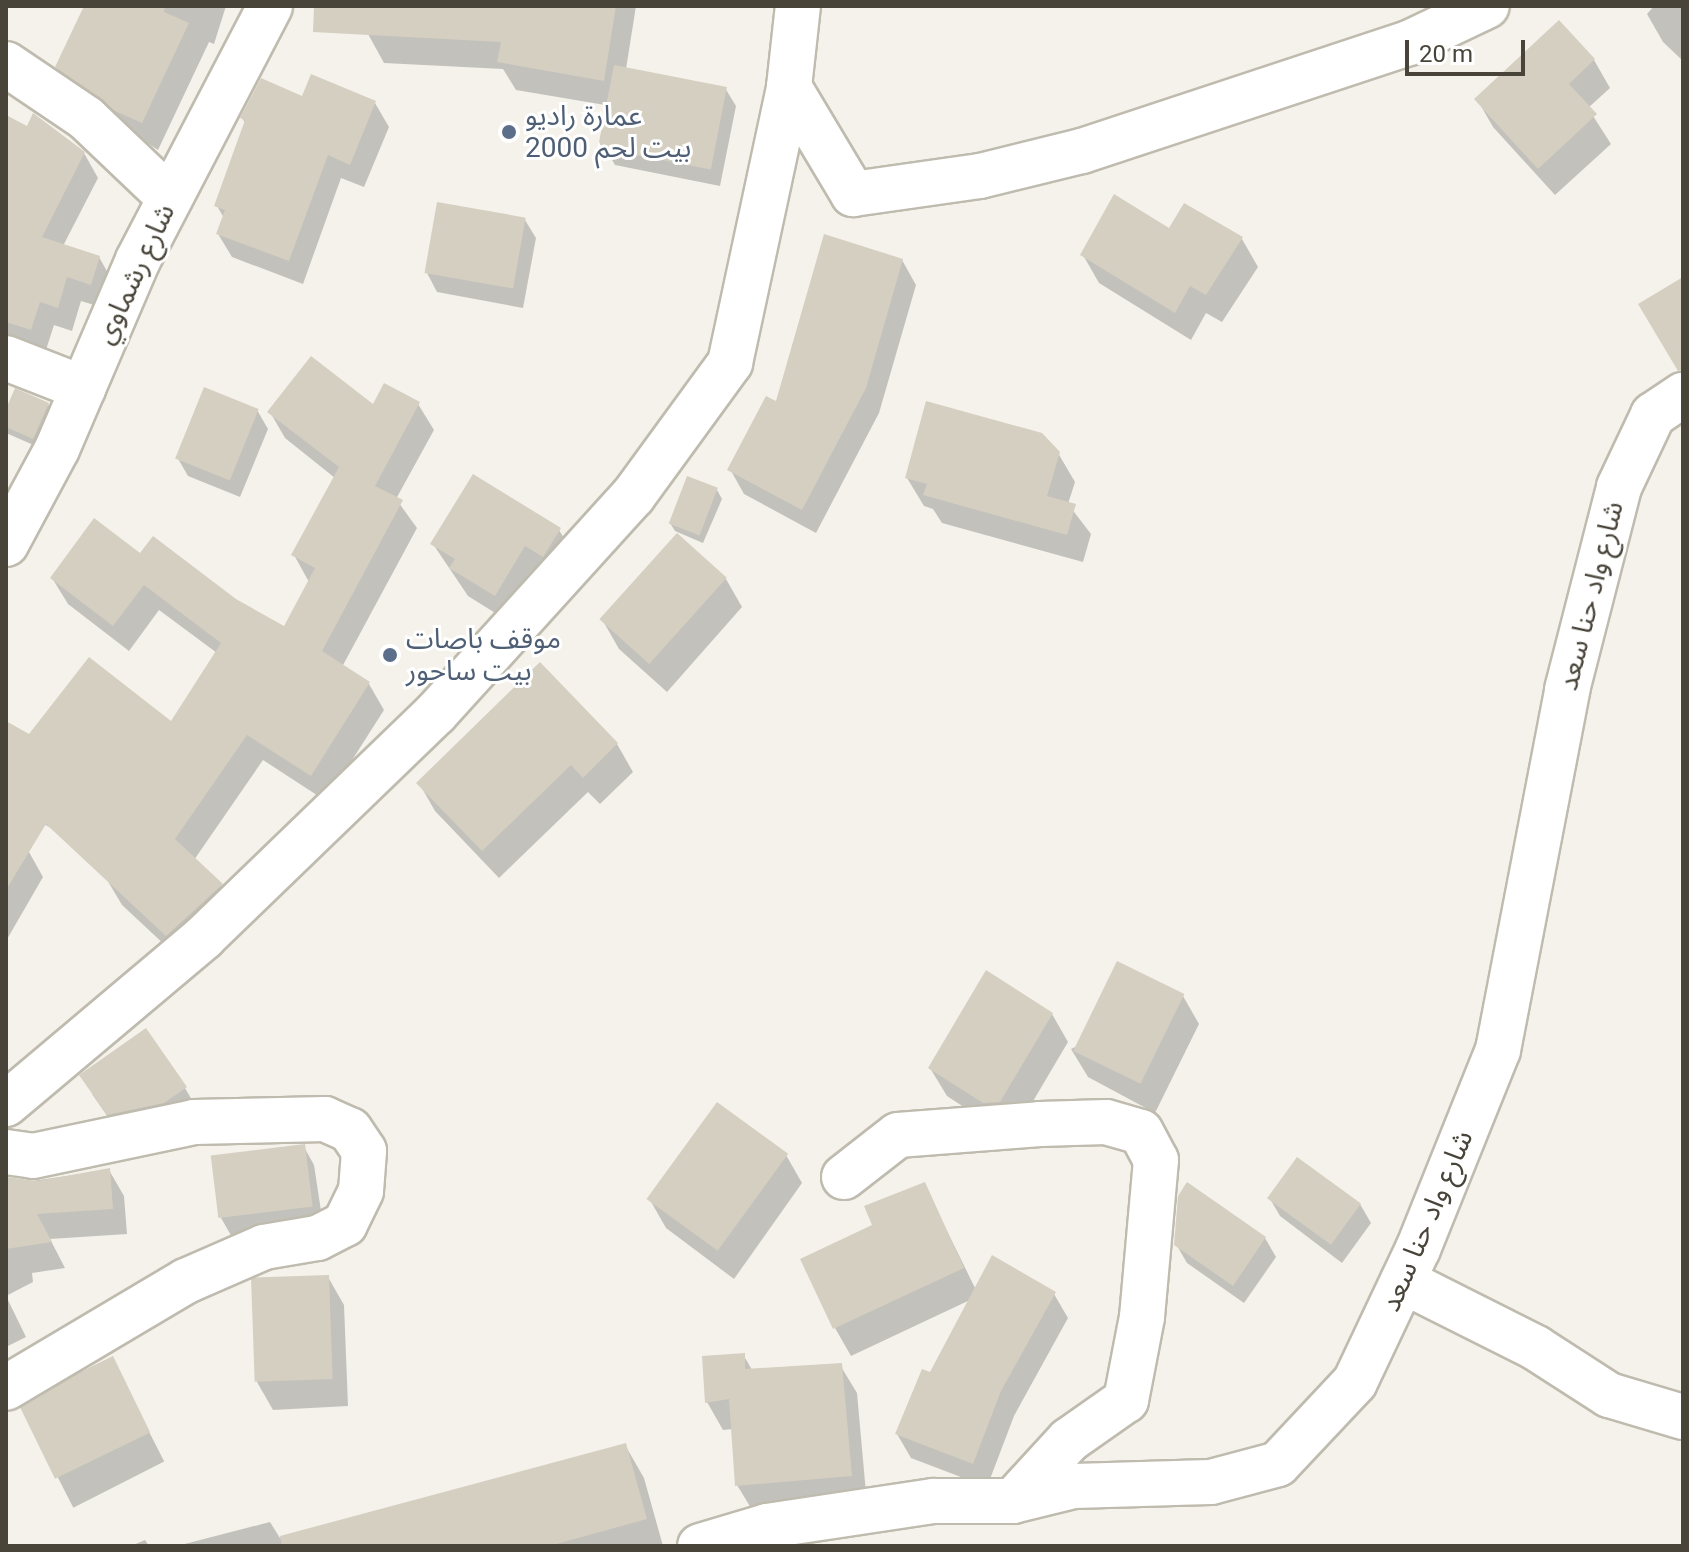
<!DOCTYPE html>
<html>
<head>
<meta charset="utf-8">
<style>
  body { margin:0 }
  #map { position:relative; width:1689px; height:1552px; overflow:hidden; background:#f4f2eb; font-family:Roboto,"Noto Sans Arabic",sans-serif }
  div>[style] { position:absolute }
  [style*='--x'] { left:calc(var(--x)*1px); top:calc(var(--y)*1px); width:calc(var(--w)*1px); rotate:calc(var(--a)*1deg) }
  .shadow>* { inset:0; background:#0003; transform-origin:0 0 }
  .building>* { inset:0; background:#d5cfc1; transform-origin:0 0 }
  .roads { filter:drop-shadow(2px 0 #bfbbae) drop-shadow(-2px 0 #bfbbae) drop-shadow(0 2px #bfbbae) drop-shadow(0 -2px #bfbbae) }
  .street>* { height:44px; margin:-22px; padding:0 22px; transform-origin:22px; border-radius:22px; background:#fff }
  .dots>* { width:22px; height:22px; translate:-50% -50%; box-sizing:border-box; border:4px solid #fff; border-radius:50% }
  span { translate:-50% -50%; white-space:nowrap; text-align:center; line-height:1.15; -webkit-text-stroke:6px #fff; paint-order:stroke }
  .service-label { font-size:28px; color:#4e5e75 }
  .left { translate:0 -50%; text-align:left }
  .street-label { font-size:28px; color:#484439 }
  .frame { position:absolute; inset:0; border:8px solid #484439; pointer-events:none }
  .scale { position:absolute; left:1405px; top:40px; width:120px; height:36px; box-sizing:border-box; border:4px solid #484439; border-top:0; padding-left:10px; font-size:24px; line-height:28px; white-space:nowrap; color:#484439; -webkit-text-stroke:6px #fff; paint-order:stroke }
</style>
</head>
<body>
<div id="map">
  <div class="shadow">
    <div style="clip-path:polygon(137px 6px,226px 6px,214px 44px,209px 42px,158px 150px,74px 95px,57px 67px)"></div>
    <div style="clip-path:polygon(369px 6px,636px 6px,626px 69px,725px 88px,736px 106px,720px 186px,615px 165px,605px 148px,611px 106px,516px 90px,503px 69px,384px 63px,368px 34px)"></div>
    <div style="clip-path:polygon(1654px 6px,1683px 6px,1683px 61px,1663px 42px,1647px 14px)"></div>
    <div style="clip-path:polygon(1559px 23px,1594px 60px,1610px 88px,1588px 108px,1611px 144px,1555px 195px,1493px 127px,1477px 99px)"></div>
    <div style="clip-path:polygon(375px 103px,389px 127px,364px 187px,341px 178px,303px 284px,232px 257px,218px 234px,224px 218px,217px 206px,246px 124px,242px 118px)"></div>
    <div style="clip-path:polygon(6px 117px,84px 153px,98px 178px,63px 246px,99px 257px,113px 282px,104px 308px,81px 301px,72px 331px,54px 325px,45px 353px,6px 341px)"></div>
    <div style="clip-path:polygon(525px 220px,536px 238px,523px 308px,437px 292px,427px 273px)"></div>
    <div style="clip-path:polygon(1169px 230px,1242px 239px,1258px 267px,1222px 322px,1206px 313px,1191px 340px,1099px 283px,1083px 255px)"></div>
    <div style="clip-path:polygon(902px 260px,916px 285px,879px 413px,816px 533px,744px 494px,730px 469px,777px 404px)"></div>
    <div style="clip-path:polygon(48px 404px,53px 413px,38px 447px,6px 433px,6px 414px)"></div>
    <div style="clip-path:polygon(418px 404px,434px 430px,396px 499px,417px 528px,342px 667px,369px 684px,384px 710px,326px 801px,263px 760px,194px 860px,221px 885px,237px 911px,182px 961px,122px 905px,106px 878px,114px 863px,6px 803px,6px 724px,30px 737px,171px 724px,217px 653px,159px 610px,129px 651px,68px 604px,52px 578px,141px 556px,285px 629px,309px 582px,294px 555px,335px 478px,285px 438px,270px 412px)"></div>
    <div style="clip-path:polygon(257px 410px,268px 429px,240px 497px,188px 476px,177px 457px)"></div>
    <div style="clip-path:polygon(1058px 453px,1075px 482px,1068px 504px,1091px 534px,1083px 562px,942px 523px,933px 509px,924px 506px,907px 478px)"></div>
    <div style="clip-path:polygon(717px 490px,722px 499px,703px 543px,675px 531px,670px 523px)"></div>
    <div style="clip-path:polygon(559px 530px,576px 558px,511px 623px,468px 596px,433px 544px)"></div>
    <div style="clip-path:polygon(726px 579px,742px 607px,667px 692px,619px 649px,603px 621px)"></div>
    <div style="clip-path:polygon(617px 744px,633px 772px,600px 804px,588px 792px,499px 878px,435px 811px,419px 783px)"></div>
    <div style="clip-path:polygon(6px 843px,29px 852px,43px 877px,6px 941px)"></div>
    <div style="clip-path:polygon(1183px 996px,1199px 1024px,1155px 1113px,1088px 1077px,1071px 1049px)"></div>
    <div style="clip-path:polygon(1052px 1014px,1068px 1042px,1016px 1130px,1000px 1131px,947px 1096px,930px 1068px)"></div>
    <div style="clip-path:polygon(185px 1088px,196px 1107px,119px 1133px,92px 1094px)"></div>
    <div style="clip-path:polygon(304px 1147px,314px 1165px,323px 1224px,232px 1237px,221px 1218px)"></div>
    <div style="clip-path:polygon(786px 1155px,802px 1183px,734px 1279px,666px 1228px,650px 1200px)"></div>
    <div style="clip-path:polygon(109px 1170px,124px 1196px,127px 1234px,50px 1239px,65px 1268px,32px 1273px,33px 1282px,6px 1296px,26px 1337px,6px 1347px,6px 1192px,25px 1182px)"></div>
    <div style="clip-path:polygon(924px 1184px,976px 1290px,1054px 1294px,1068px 1318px,1014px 1416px,987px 1487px,911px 1458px,897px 1434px,970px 1300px,851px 1356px,835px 1328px,875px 1226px)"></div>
    <div style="clip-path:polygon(1269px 1197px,1360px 1204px,1371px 1223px,1342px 1263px,1280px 1216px)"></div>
    <div style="clip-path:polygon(1265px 1238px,1276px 1257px,1244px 1303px,1187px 1263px,1176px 1244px)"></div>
    <div style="clip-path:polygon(328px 1277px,344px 1305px,348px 1406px,273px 1410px,257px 1382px)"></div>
    <div style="clip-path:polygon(744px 1356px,752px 1370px,840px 1365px,857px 1393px,867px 1504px,754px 1513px,737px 1485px,733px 1429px,723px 1430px,707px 1402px)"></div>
    <div style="left:112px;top:1359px;width:115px;height:102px;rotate:63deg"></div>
    <div style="clip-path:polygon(625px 1445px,644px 1478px,663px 1546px,177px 1546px,270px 1522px,280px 1538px)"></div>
    <div style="clip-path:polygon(145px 1540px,149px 1546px,131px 1546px)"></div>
  </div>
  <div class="building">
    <div style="clip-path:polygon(84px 6px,165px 6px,164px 12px,189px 23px,142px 123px,113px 110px,55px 67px)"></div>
    <div style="clip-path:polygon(314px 6px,616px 6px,604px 81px,497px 62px,501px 42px,313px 32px)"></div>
    <div style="clip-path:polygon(1559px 20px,1595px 59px,1569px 84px,1597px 114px,1538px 169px,1474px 99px)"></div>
    <div style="left:614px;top:65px;width:115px;height:84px;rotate:11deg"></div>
    <div style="clip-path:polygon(311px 74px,376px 101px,350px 165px,328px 155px,289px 261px,216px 234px,225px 210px,214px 206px,245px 120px,240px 118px,261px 78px,302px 96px)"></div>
    <div style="clip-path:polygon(33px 113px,85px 152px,42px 237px,100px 256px,91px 285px,67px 277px,58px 308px,40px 302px,31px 330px,6px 322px,6px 115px,27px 126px)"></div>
    <div style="clip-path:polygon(1114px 194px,1169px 228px,1184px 203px,1243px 237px,1206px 295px,1190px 286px,1175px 313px,1080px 255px)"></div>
    <div style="left:437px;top:202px;width:90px;height:72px;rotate:10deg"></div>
    <div style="clip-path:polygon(824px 234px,903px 259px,866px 388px,802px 510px,727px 470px,766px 396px,776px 401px)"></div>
    <div style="clip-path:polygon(1683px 277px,1683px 370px,1678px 371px,1638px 304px)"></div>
    <div style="clip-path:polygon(311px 356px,373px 404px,384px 383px,420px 402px,375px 486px,403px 500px,322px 651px,370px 682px,311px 776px,247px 735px,175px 839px,223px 884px,166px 936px,46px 824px,6px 890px,6px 721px,29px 734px,89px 657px,171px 721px,221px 643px,144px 585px,113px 626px,50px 578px,94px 518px,140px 553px,153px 536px,236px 599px,284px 626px,315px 568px,291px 555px,339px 467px,267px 412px)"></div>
    <div style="left:204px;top:387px;width:59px;height:77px;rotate:22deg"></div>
    <div style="clip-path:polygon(15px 388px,49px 403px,33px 439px,6px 427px,6px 409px)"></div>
    <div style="clip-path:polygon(926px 401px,1042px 433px,1060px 452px,1047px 496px,1076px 504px,1067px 535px,923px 495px,927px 484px,905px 478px)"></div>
    <div style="clip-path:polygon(473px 474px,561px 528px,543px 557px,525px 546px,495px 596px,449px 568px,455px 559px,430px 544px)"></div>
    <div style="left:687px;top:476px;width:33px;height:51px;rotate:21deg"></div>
    <div style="left:677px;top:533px;width:67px;height:116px;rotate:42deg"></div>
    <div style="clip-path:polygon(540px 662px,618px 743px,583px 778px,571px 765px,482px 851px,416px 783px)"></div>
    <div style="left:1117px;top:961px;width:75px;height:100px;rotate:26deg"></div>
    <div style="clip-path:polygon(986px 970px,1053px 1013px,1000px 1102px,983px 1103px,928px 1068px)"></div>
    <div style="clip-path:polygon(146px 1028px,187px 1087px,164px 1103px,107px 1115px,79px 1075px)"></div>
    <div style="left:717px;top:1102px;width:88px;height:120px;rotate:36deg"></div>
    <div style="left:305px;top:1144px;width:63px;height:95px;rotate:83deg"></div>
    <div style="left:1297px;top:1157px;width:79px;height:51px;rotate:36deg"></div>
    <div style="clip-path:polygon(110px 1168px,113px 1209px,37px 1214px,52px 1242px,6px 1249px,6px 1177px,38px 1181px)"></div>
    <div style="clip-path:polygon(925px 1182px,964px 1268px,833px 1329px,800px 1259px,872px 1225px,864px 1206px)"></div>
    <div style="clip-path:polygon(1187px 1182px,1266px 1237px,1233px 1286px,1174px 1245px,1178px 1196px)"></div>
    <div style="clip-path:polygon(992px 1255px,1056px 1292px,1001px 1391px,973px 1464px,895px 1434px,922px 1369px,930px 1372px)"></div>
    <div style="left:329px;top:1275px;width:104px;height:78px;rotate:88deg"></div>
    <div style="clip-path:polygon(745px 1353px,745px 1369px,842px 1363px,852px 1476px,735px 1486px,729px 1399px,705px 1403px,702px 1356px)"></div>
    <div style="left:113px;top:1356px;width:85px;height:106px;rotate:64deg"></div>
    <div style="clip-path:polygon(626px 1443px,647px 1519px,549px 1546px,282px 1546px,280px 1536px)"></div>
  </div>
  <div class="roads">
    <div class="street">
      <div style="--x:6;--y:64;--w:97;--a:34"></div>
      <div style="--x:86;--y:118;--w:116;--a:43.6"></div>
      <div style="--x:789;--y:87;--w:125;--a:59.1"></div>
      <div style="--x:853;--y:194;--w:128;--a:-8.1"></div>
      <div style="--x:980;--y:176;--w:105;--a:-13.8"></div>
      <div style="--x:1082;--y:151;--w:344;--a:-18.3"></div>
      <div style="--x:1409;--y:43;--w:86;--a:-25.4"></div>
      <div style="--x:6;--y:358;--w:83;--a:21.3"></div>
      <div style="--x:6;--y:544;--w:108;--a:-61.8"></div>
      <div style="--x:57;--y:449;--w:206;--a:-66.8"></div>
      <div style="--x:138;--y:260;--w:286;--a:-62.5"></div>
      <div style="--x:6;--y:1104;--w:259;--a:-40.1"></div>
      <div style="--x:204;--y:937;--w:322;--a:-44"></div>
      <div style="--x:436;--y:713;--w:293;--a:-47.8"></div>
      <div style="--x:633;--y:496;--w:165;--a:-53.9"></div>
      <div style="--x:730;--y:363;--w:282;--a:-77.9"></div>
      <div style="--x:789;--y:87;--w:81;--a:-83.7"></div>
      <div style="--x:6;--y:1152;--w:27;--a:8"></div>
      <div style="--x:33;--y:1156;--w:165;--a:-11.9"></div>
      <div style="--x:194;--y:1122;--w:131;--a:-1.3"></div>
      <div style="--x:325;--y:1119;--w:27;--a:24"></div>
      <div style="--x:350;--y:1130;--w:25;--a:56"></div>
      <div style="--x:364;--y:1151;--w:40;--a:94.3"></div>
      <div style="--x:361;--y:1191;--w:37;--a:116"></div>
      <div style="--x:345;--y:1224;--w:31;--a:153"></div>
      <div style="--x:317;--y:1238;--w:54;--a:170.4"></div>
      <div style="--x:264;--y:1247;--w:85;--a:156.4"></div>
      <div style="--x:186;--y:1281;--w:209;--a:149.3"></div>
      <div style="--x:844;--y:1177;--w:68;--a:-37.9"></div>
      <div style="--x:898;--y:1135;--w:142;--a:-4.4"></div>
      <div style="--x:1040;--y:1124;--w:66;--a:-1.7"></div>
      <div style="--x:1106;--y:1122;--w:36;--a:16"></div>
      <div style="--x:1141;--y:1132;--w:32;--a:62"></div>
      <div style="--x:1156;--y:1160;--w:158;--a:95.1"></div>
      <div style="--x:1142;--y:1317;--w:85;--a:100.9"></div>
      <div style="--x:1126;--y:1400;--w:70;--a:144.9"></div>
      <div style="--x:1069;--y:1440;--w:83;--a:132.6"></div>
      <div style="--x:1403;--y:1281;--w:149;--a:26.7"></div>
      <div style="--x:1536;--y:1348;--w:87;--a:32.8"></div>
      <div style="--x:1609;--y:1395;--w:77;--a:16.6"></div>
      <div style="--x:700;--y:1546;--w:70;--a:-16.6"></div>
      <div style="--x:767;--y:1526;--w:168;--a:-8.6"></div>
      <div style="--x:933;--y:1501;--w:80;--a:0"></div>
      <div style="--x:1013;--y:1501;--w:63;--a:-13.8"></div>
      <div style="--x:1074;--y:1486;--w:137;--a:-1.7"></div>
      <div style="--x:1211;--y:1482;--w:69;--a:-15"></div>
      <div style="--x:1278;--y:1464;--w:112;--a:-46.8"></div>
      <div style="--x:1355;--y:1382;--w:147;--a:-64.7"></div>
      <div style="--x:1418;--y:1249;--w:214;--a:-68.1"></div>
      <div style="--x:1498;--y:1050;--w:367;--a:-79.1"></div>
      <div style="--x:1567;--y:690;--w:210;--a:-75.6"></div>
      <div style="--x:1619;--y:487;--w:80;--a:-64.7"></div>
      <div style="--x:1653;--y:415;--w:36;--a:-34"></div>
    </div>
  </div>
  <div class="dots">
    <div style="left:509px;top:132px;background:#5c6f8a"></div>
    <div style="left:390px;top:655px;background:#5c6f8a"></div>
  </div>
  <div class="service-label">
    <span class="left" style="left:525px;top:132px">عمارة راديو<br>بيت لحم 2000</span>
    <span class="left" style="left:406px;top:655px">موقف باصات<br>بيت ساحور</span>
  </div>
  <div class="street-label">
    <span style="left:135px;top:274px;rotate:-65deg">شارع رشماوي</span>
    <span style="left:1591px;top:596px;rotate:-76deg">شارع واد حنا سعد</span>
    <span style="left:1427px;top:1221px;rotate:-67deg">شارع واد حنا سعد</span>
  </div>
  <div class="frame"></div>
  <div class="scale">20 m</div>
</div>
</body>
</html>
